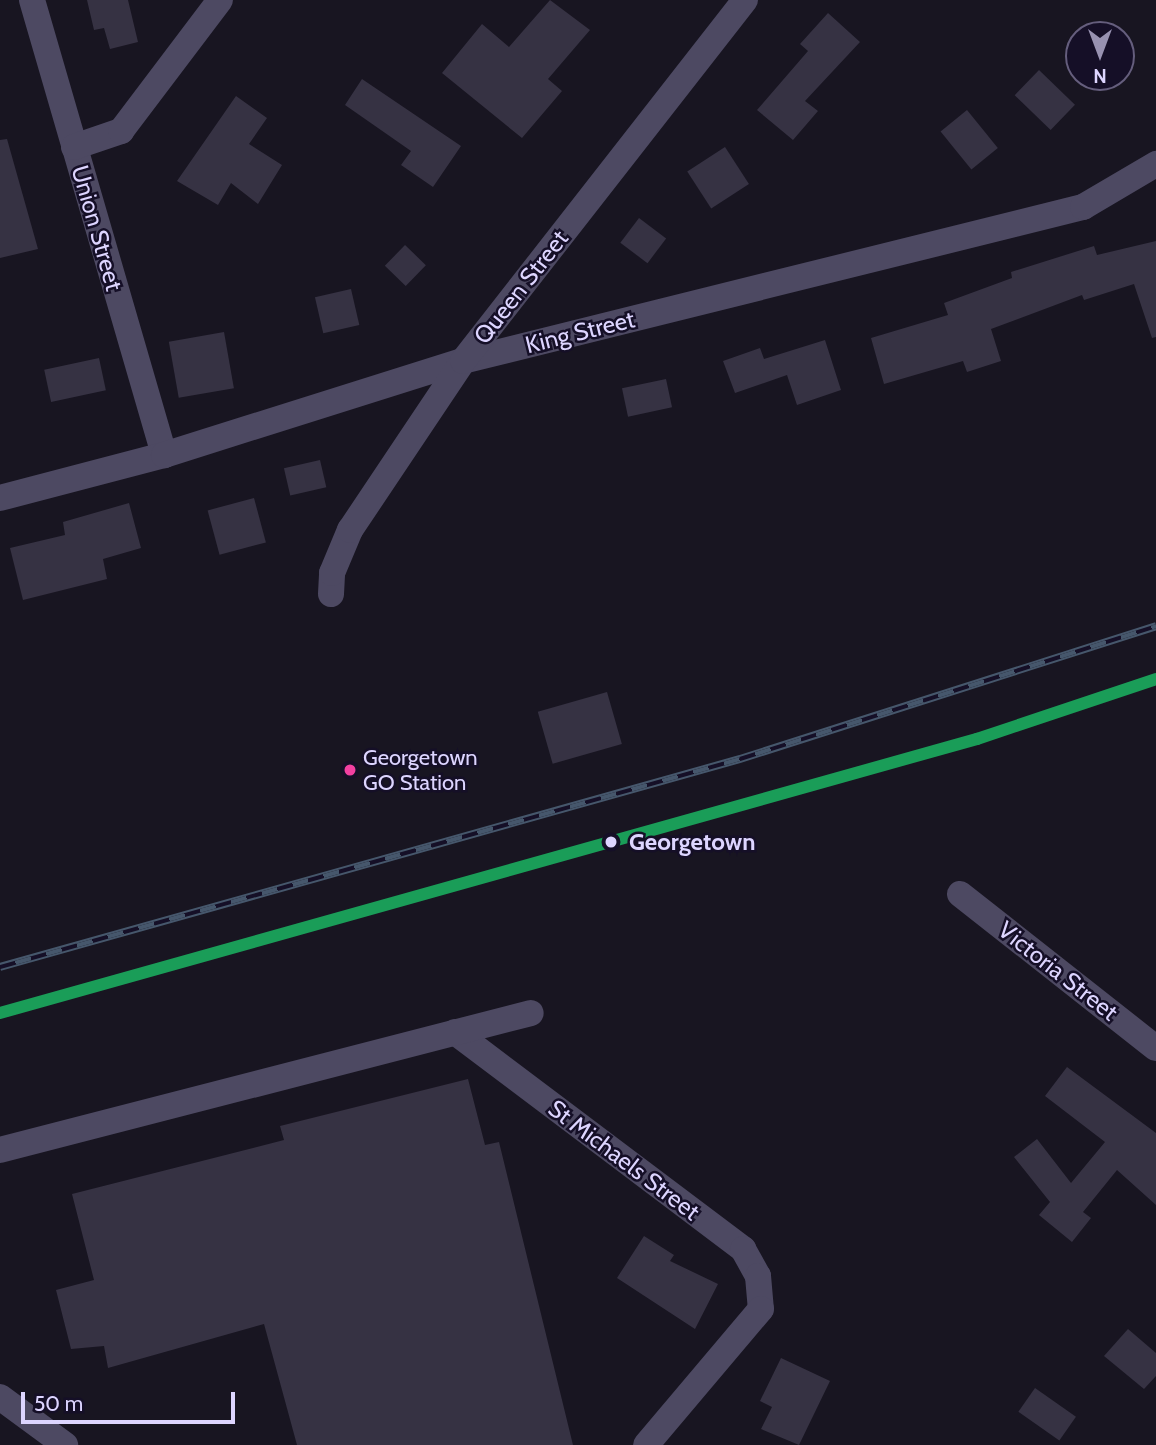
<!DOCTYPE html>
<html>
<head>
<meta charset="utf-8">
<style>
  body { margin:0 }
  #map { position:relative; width:1156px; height:1445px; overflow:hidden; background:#181521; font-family:Cabin,sans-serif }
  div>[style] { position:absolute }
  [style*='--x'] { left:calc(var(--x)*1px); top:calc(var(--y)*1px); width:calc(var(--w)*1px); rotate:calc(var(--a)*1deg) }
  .building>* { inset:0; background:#363243; transform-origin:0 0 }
  .street>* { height:26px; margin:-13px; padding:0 13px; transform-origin:13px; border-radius:13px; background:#4d4962 }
  .rail>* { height:8px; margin-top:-4px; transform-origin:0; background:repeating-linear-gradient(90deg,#150f27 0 16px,#46576c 0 32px); box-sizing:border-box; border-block:2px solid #46576c }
  .rail-1>* { height:12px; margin:-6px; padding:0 6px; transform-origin:6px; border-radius:6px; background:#1a9d58 }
  .dots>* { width:19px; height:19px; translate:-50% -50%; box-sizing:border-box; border:4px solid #150f27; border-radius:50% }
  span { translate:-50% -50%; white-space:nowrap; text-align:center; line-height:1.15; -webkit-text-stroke:5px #150f27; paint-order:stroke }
  .bus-label { font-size:22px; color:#ddd5ff }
  .left { translate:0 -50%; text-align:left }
  .street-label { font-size:24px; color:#ddd5ff }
  .stop-label { font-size:24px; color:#ddd5ff; font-weight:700 }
  .north { position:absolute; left:1065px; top:21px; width:70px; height:70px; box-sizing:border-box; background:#150f27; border:2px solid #655e7d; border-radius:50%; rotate:180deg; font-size:19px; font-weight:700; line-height:28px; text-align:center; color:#ddd5ff }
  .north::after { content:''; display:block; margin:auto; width:24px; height:32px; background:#9892b1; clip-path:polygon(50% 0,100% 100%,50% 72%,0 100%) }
  .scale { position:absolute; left:21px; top:1392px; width:214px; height:32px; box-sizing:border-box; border:4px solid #ddd5ff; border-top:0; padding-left:9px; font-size:21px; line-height:24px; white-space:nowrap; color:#ddd5ff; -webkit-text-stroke:5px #150f27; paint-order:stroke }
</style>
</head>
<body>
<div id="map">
  <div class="building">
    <div style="clip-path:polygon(87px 0,128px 0,138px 42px,110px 49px,104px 28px,94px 30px)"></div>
    <div style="clip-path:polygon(550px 0,590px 30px,548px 79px,562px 91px,522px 138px,442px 73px,482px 24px,509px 47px)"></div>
    <div style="clip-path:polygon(828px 13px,860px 42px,805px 101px,818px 111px,793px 140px,757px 110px,808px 51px,800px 44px)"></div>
    <div style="left:1039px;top:70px;width:50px;height:35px;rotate:44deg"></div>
    <div style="clip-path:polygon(362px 79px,461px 146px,433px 187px,401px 165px,411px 151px,345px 105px)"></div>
    <div style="clip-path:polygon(236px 96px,267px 118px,249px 144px,282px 165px,258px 204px,231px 183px,218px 205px,177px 181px)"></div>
    <div style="left:967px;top:110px;width:49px;height:34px;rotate:51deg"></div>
    <div style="clip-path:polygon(7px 139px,38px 249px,0 258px,0 140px)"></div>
    <div style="left:725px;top:147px;width:44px;height:45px;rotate:57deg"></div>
    <div style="left:639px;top:218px;width:34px;height:31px;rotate:37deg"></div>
    <div style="clip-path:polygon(1156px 241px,1156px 337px,1152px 338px,1134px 284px,1084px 300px,1082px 295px,991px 329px,1001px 361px,967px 372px,963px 361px,884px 384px,871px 338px,948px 315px,944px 303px,1012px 278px,1011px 272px,1094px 246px,1097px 255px)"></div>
    <div style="left:405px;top:245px;width:29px;height:29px;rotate:44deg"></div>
    <div style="left:351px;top:289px;width:37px;height:37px;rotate:77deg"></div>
    <div style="left:224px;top:332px;width:57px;height:56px;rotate:80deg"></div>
    <div style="clip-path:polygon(825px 340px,841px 390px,797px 405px,787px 375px,735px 393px,723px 361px,760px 348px,764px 359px)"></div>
    <div style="left:99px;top:358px;width:33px;height:56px;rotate:78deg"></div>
    <div style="left:666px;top:379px;width:29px;height:45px;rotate:78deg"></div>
    <div style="left:320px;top:460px;width:28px;height:37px;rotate:77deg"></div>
    <div style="left:254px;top:498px;width:46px;height:48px;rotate:75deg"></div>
    <div style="clip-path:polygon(129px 503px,141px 548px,103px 559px,107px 579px,23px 600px,10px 548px,65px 535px,63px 522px)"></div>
    <div style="left:607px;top:692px;width:54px;height:72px;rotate:74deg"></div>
    <div style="clip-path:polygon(1067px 1067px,1156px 1133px,1156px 1205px,1117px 1170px,1083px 1212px,1091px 1218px,1072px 1242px,1039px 1215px,1050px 1202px,1014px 1157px,1037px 1139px,1071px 1183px,1105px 1142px,1045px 1096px)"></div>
    <div style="clip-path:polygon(468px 1079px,485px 1145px,499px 1142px,573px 1445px,297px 1445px,264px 1324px,108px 1368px,104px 1346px,71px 1349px,56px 1290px,94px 1280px,72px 1194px,284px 1140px,280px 1126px)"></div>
    <div style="clip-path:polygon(644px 1236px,674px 1255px,670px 1261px,718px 1284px,695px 1329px,617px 1278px)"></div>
    <div style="clip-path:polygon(1128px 1329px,1156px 1353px,1156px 1376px,1144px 1389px,1104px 1356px)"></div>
    <div style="clip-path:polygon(781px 1358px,830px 1381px,799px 1445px,761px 1429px,772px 1407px,760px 1401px)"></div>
    <div style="left:1035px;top:1388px;width:50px;height:29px;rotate:35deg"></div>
  </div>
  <div class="street">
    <div style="--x:32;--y:0;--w:474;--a:73.8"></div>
    <div style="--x:74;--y:147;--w:50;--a:-18.8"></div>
    <div style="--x:121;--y:131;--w:164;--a:-52.9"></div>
    <div style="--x:0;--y:498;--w:170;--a:-14.7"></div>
    <div style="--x:164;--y:455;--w:313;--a:-17.5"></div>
    <div style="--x:463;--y:361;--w:639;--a:-13.95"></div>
    <div style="--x:1083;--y:207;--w:85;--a:-30.5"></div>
    <div style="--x:331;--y:594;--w:21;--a:-87"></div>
    <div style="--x:332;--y:573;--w:47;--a:-67.3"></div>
    <div style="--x:350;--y:530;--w:203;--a:-56.2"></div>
    <div style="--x:463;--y:361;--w:458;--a:-52"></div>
    <div style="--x:960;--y:894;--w:249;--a:38.2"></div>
    <div style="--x:455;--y:1032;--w:361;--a:37"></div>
    <div style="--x:743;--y:1249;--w:31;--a:61"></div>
    <div style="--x:758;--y:1276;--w:33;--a:85"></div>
    <div style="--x:761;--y:1309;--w:178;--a:130.2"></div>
    <div style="--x:0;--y:1150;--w:548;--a:-14.47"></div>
    <div style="--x:0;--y:1397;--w:81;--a:36.4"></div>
  </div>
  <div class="rail">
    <div style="--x:0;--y:967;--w:769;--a:-15.7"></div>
    <div style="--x:740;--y:759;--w:437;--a:-17.7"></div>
  </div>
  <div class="rail-1">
    <div style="--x:0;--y:1013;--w:1015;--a:-15.67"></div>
    <div style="--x:977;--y:739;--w:189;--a:-18.5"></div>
  </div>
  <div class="dots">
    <div style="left:350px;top:770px;background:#f240a1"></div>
    <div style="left:611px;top:842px;background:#ddd5ff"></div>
  </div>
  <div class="bus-label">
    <span class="left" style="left:363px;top:770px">Georgetown<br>GO Station</span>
  </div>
  <div class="street-label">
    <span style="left:97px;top:228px;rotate:74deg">Union Street</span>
    <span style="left:521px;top:287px;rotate:-52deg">Queen Street</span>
    <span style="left:580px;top:332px;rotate:-14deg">King Street</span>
    <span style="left:1058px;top:971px;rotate:38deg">Victoria Street</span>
    <span style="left:624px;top:1160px;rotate:37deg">St Michaels Street</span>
  </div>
  <div class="stop-label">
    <span class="left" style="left:629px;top:842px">Georgetown</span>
  </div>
  <div class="north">N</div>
  <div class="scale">50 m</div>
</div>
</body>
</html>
